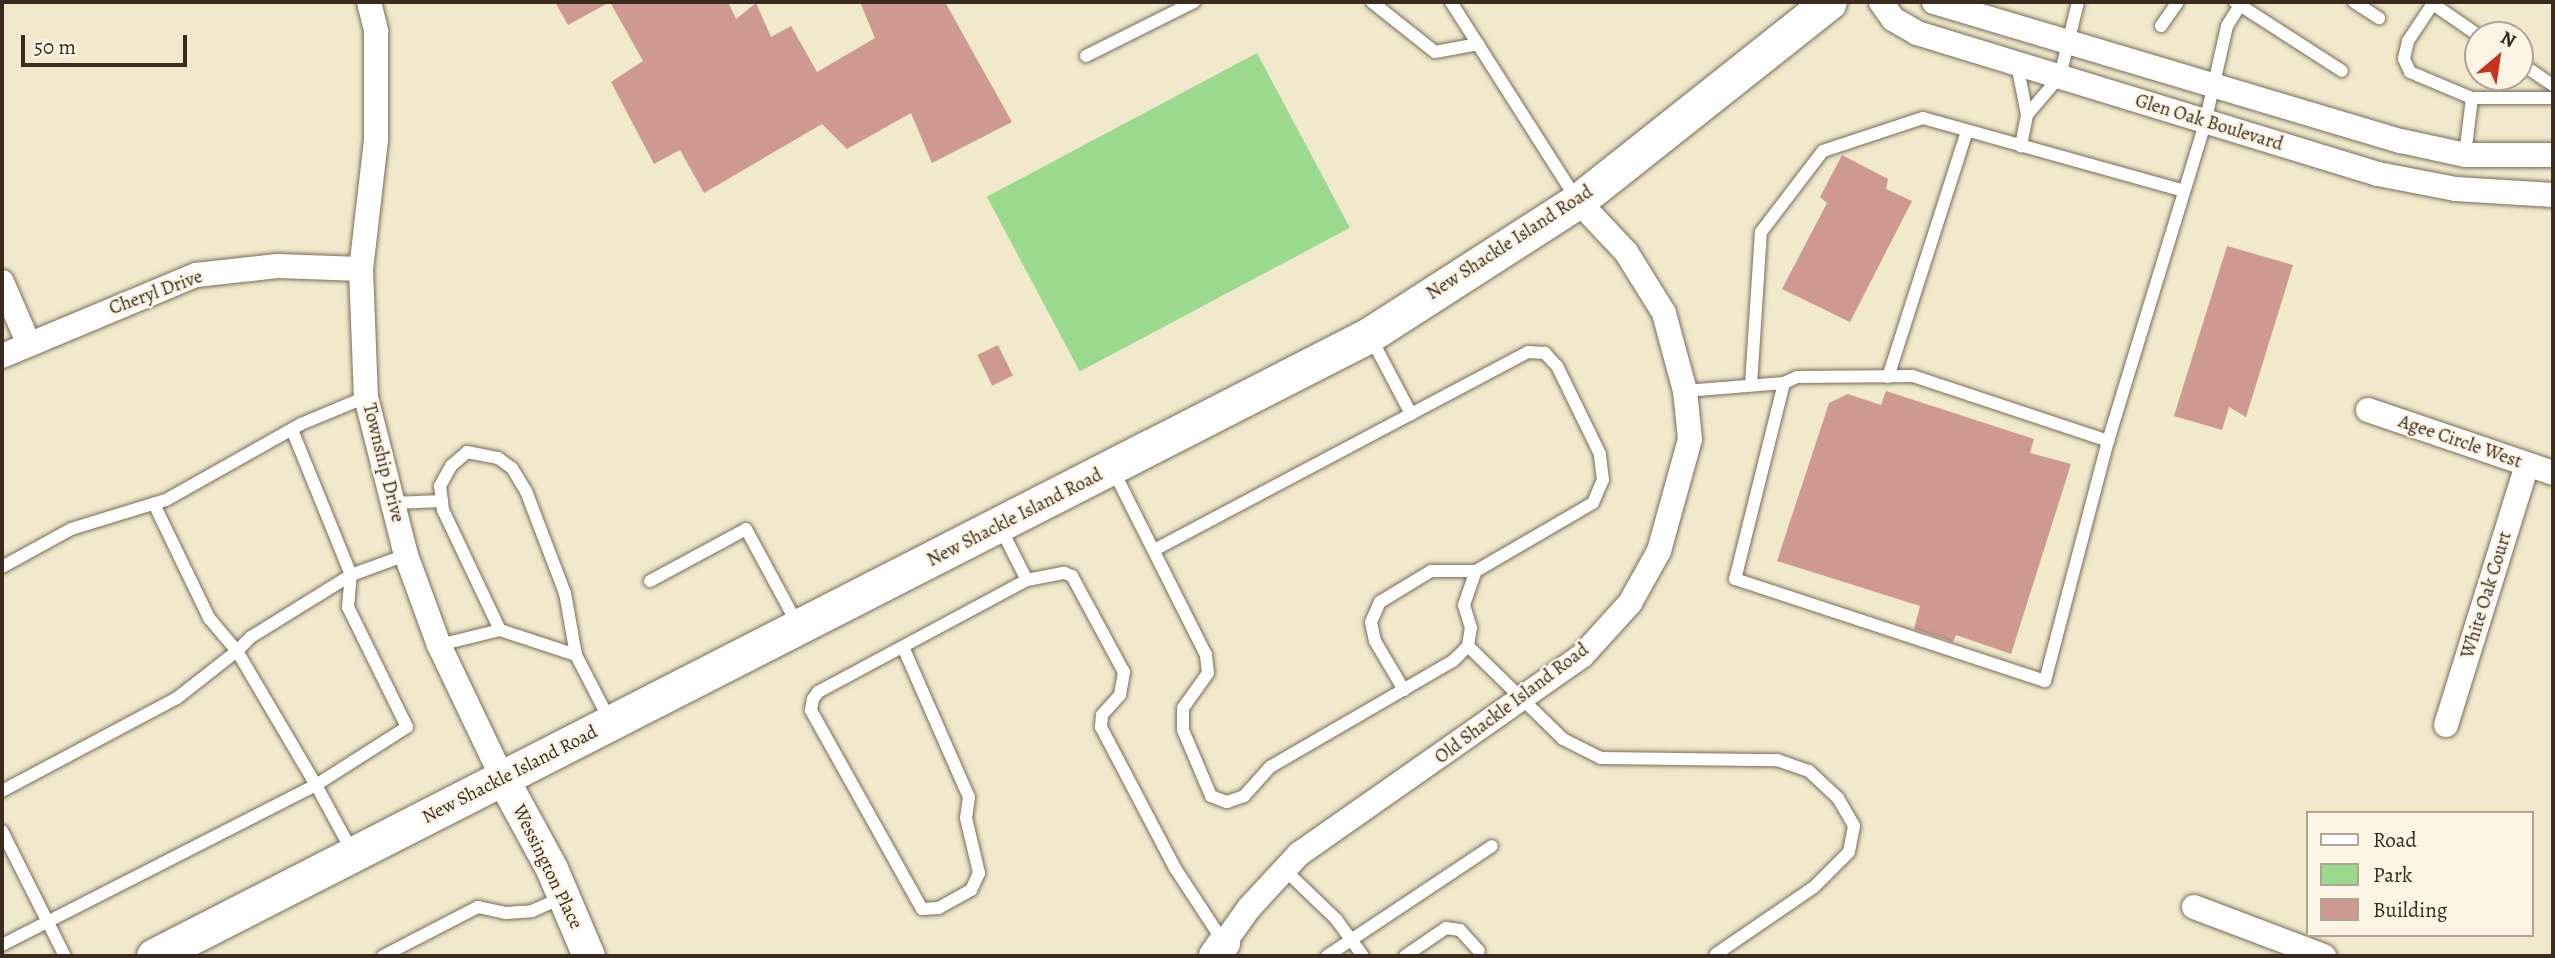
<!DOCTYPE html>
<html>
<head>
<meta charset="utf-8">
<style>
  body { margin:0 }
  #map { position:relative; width:2555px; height:958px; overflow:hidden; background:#f0e9cc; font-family:Alegreya,serif }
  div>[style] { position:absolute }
  .green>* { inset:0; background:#9bd98e; transform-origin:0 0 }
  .building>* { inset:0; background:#cd9990; transform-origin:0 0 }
  .roads { filter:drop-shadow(0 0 2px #7a6d5b) drop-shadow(0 0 2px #7a6d5b) }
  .service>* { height:12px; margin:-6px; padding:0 6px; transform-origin:6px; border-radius:6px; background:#fff }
  .minor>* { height:24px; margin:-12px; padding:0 12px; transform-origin:12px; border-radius:12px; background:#fff }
  .tertiary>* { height:32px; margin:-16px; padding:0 16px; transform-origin:16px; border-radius:16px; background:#fff }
  .secondary>* { height:35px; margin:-17.5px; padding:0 17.5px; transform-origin:17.5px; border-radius:17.5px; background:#fff }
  span { translate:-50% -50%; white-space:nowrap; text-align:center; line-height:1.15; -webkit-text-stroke:5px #fcf5e5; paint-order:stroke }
  .street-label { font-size:19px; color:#3b2a1e }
  .frame { position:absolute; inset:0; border:4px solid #3b2a1e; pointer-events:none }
  .legend { position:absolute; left:2306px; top:811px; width:228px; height:126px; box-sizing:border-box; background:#fcf5e5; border:2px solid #afa495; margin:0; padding:9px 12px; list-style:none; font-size:21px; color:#3b2a1e }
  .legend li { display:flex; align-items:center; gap:14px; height:35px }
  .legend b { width:35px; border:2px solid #afa495 }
  .north { position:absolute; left:2464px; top:21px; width:70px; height:70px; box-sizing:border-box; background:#fcf5e5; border:2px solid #afa495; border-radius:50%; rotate:29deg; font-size:19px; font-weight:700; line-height:28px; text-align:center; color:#3b2a1e }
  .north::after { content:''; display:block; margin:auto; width:24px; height:32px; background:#c8321e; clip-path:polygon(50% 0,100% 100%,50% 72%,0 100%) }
  .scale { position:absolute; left:21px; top:35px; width:166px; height:32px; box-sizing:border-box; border:4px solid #3b2a1e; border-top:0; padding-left:9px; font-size:21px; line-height:24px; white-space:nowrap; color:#3b2a1e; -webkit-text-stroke:5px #fcf5e5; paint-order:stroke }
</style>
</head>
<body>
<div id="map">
  <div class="green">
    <i style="left:1257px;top:53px;width:198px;height:306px;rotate:62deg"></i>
  </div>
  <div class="building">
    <i style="clip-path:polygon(555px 2px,728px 2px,736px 19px,756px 3px,771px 37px,791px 26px,817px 72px,875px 38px,860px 2px,945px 2px,1012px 122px,932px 163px,911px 113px,847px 149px,822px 124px,704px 193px,680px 150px,654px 164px,611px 82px,643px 61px,610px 2px,568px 25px)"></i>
    <i style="clip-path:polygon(1842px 155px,1888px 179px,1886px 189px,1912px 201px,1850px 322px,1782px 289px,1827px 203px,1820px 197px)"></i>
    <i style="clip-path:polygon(2227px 246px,2293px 265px,2246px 417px,2229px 407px,2222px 430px,2174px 416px)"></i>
    <i style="left:998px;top:345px;width:34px;height:23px;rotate:64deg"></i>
    <i style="clip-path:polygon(1886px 391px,2034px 439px,2030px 453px,2071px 464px,2011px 654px,1956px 635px,1953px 642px,1914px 629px,1920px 606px,1777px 561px,1829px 403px,1848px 394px,1881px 405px)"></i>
  </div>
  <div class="roads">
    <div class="service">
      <i style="left:1372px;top:2px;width:80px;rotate:38.4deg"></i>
      <i style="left:1435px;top:52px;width:44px;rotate:-10.5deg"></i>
      <i style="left:1451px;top:2px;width:232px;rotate:57.5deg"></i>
      <i style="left:2235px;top:2px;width:127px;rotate:32.8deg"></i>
      <i style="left:2354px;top:2px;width:30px;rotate:33deg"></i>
      <i style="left:2434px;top:2px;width:47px;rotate:123.7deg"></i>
      <i style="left:2408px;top:41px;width:18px;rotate:103deg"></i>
      <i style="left:2404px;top:59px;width:14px;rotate:65deg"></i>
      <i style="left:2410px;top:72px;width:67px;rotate:22.8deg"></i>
      <i style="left:2472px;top:98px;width:57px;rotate:97deg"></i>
      <i style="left:2433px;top:4px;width:55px;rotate:34.6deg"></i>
      <i style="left:2161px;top:26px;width:29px;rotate:-55deg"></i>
      <i style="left:1086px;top:56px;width:121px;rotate:-26.6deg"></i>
      <i style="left:2520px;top:63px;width:40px;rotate:34deg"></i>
      <i style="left:2017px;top:64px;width:52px;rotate:78.9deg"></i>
      <i style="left:2027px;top:115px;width:32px;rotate:101deg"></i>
      <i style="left:2472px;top:98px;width:81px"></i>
      <i style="left:2027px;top:115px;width:51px;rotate:-49.8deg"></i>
      <i style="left:2060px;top:76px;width:76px;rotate:-76.3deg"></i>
      <i style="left:1371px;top:338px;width:86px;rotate:62.2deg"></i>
      <i style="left:1888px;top:377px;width:255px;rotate:-72.2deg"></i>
      <i style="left:1784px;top:383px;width:202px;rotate:104deg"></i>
      <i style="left:1735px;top:579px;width:326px;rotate:18.2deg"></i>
      <i style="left:2045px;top:681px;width:248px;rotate:-75.3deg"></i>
      <i style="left:1751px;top:385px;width:153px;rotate:-86.3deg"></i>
      <i style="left:1761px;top:232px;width:102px;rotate:-52.6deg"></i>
      <i style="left:1823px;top:151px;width:105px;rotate:-18.3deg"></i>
      <i style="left:1923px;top:118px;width:271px;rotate:15.6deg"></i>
      <i style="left:1685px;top:391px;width:99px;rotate:-4.6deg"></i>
      <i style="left:1784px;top:383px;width:14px;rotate:-25deg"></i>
      <i style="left:1797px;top:377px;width:116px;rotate:-0.5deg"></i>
      <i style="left:1913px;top:376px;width:206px;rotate:18.4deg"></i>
      <i style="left:2108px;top:441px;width:332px;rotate:-73deg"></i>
      <i style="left:2205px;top:123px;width:99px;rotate:-77.2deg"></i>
      <i style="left:2227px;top:26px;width:28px;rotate:-58deg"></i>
      <i style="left:1112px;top:468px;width:209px;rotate:63.3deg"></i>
      <i style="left:1206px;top:655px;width:18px;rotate:84deg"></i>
      <i style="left:1208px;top:673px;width:43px;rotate:125.5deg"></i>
      <i style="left:1183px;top:708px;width:22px;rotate:90deg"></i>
      <i style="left:1183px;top:730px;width:72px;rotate:67deg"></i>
      <i style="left:1211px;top:796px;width:17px;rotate:21deg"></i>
      <i style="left:1227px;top:802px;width:18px;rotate:-19deg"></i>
      <i style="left:1244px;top:796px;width:39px;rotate:-48deg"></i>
      <i style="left:1270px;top:767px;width:211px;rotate:-30.1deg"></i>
      <i style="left:1453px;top:661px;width:21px;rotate:-45deg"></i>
      <i style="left:1468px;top:646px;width:18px;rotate:-81deg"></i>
      <i style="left:1471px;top:628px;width:24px;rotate:-107deg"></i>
      <i style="left:1464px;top:605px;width:36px;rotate:-71deg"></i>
      <i style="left:1476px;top:571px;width:135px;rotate:-30.2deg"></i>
      <i style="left:1593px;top:503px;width:25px;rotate:-67deg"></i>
      <i style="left:1603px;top:480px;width:26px;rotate:-97deg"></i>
      <i style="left:1600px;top:454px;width:98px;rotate:-116deg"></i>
      <i style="left:1557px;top:366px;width:18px;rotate:-133deg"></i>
      <i style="left:1545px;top:353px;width:17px;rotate:-177deg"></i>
      <i style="left:1528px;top:352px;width:423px;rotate:152.1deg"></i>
      <i style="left:392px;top:503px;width:50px;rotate:-2.3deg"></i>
      <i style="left:154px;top:504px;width:127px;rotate:64.2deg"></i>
      <i style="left:209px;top:618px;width:43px;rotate:49.7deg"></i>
      <i style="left:237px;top:651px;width:20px;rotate:-45deg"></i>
      <i style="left:251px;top:637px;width:118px;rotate:-31.8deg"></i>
      <i style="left:351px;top:575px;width:59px;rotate:-20deg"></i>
      <i style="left:1000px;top:527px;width:59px;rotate:63deg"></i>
      <i style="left:2px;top:567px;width:79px;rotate:-28.8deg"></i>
      <i style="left:71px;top:529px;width:99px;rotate:-17deg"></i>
      <i style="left:166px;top:500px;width:155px;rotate:-29.4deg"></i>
      <i style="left:301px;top:424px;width:70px;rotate:-22.6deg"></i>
      <i style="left:650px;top:581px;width:109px;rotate:-28.4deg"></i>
      <i style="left:746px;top:529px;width:109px;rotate:61.6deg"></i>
      <i style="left:500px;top:630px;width:133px;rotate:-115.4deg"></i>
      <i style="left:443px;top:510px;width:24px;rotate:-97deg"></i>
      <i style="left:440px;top:486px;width:23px;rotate:-61deg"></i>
      <i style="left:451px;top:466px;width:21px;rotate:-41deg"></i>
      <i style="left:467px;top:452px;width:32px;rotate:11deg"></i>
      <i style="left:498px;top:458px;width:17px;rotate:36deg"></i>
      <i style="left:512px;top:468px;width:27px;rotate:59deg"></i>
      <i style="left:526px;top:491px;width:109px;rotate:69.1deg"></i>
      <i style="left:565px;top:593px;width:63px;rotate:79.9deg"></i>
      <i style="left:576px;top:655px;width:72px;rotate:62.7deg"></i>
      <i style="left:439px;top:645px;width:63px;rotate:-13.8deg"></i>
      <i style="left:500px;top:630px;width:80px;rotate:18.2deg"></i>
      <i style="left:1468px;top:646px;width:133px;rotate:44.4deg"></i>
      <i style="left:1563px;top:739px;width:42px;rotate:26.6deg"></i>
      <i style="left:1601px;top:758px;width:176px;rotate:0.7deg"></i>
      <i style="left:1777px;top:760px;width:34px;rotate:19deg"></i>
      <i style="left:1809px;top:771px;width:40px;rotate:43deg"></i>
      <i style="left:1838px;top:798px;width:32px;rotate:60deg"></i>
      <i style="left:1854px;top:826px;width:26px;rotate:101deg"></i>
      <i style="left:1849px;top:852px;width:49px;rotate:135deg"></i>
      <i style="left:1814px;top:887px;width:119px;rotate:145.6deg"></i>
      <i style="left:903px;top:647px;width:164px;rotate:66.3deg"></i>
      <i style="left:969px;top:797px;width:21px;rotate:98deg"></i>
      <i style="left:966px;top:818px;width:57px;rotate:76.7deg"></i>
      <i style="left:979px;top:873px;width:19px;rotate:115deg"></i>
      <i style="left:971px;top:890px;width:37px;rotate:151deg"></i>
      <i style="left:939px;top:908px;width:17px;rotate:177deg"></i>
      <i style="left:922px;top:909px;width:228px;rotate:-119.2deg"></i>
      <i style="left:811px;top:710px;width:11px;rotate:-80deg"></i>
      <i style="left:813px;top:699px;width:9px;rotate:-54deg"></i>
      <i style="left:818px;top:692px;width:237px;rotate:-28.2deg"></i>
      <i style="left:1027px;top:580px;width:38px;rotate:-11deg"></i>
      <i style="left:1064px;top:573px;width:9px;rotate:21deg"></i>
      <i style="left:1072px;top:576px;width:109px;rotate:61.6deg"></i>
      <i style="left:1124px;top:672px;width:23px;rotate:100deg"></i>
      <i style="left:1120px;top:695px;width:27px;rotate:132deg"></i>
      <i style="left:1102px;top:715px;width:12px;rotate:95deg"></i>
      <i style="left:1101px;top:727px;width:159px;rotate:62.3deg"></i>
      <i style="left:1175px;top:868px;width:90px;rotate:56.8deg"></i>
      <i style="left:1404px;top:690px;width:57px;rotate:-120.6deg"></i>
      <i style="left:1375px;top:641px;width:19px;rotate:-102deg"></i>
      <i style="left:1371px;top:622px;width:22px;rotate:-66deg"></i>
      <i style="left:1380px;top:602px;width:60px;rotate:-31.3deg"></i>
      <i style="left:1431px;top:571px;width:45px"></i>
      <i style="left:2px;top:791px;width:198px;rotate:-28deg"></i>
      <i style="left:177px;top:698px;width:76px;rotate:-38.1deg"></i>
      <i style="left:237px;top:651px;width:156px;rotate:59.5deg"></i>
      <i style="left:316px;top:785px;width:108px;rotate:-32.5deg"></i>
      <i style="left:407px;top:727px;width:134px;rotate:-116.2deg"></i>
      <i style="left:348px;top:607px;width:32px;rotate:-85deg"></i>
      <i style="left:351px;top:575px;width:157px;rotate:-112.1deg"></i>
      <i style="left:2px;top:831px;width:140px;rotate:63.3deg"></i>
      <i style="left:1285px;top:870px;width:71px;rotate:43.9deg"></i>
      <i style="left:1336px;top:919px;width:46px;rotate:53.9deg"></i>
      <i style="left:2px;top:945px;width:352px;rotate:-27deg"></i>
      <i style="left:316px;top:785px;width:77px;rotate:61.4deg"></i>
      <i style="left:383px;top:956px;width:107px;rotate:-27.3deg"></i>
      <i style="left:478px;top:907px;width:29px;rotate:12deg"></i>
      <i style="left:506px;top:913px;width:26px;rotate:-4deg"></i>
      <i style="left:532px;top:911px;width:34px;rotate:-24deg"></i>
      <i style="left:1327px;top:956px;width:198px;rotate:-33.7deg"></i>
      <i style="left:1405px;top:956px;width:50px;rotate:-34.3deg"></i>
      <i style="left:1446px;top:928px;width:14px;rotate:8deg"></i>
      <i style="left:1460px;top:930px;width:28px;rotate:48deg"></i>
    </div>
    <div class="minor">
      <i style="left:369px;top:2px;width:30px;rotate:76deg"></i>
      <i style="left:376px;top:31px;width:109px;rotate:90deg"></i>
      <i style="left:376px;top:140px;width:130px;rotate:96.6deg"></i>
      <i style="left:361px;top:269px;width:128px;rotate:87.8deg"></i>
      <i style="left:366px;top:397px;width:163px;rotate:75.8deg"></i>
      <i style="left:406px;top:555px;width:96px;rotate:69.9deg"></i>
      <i style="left:439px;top:645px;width:148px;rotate:64.5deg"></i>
      <i style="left:1881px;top:2px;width:21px;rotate:55deg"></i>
      <i style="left:1893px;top:19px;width:28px;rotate:30deg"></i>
      <i style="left:1917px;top:33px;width:482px;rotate:17deg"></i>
      <i style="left:2378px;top:174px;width:79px;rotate:10.9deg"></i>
      <i style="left:2456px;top:189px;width:97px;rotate:3.5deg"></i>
      <i style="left:1934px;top:2px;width:487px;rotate:16.6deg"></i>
      <i style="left:2401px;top:141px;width:66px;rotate:12.3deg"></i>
      <i style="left:2465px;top:155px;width:88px"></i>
      <i style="left:2px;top:282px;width:65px;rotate:66.6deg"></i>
      <i style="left:2px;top:356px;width:210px;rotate:-22.7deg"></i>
      <i style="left:196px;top:275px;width:82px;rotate:-6.3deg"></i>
      <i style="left:278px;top:266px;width:83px;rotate:2.1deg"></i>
      <i style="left:2368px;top:410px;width:195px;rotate:18.8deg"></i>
      <i style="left:2446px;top:725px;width:272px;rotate:-72.7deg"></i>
      <i style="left:2194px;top:907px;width:139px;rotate:20.7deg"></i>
      <i style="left:1224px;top:943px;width:43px;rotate:-54.5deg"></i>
      <i style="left:1249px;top:908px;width:74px;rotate:-47.2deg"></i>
      <i style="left:1299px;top:854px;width:345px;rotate:-35deg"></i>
      <i style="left:1582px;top:656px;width:72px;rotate:-47.8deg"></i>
      <i style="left:1630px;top:603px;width:60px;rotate:-60.9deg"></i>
      <i style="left:1659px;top:551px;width:116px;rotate:-74.5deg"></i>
      <i style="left:1690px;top:439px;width:48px;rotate:-95.9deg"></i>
      <i style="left:1685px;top:391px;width:81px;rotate:-105.1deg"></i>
      <i style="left:1664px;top:313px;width:72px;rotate:-121.9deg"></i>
      <i style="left:1626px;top:252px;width:70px;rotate:-133.3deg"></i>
    </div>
    <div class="tertiary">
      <i style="left:503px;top:779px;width:102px;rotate:61.4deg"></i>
      <i style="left:552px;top:869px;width:95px;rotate:67deg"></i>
      <i style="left:1215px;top:956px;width:16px;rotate:-55deg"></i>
    </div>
    <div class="secondary">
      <i style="left:154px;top:956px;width:1365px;rotate:-27.07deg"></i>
      <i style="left:1369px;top:335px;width:248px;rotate:-32.7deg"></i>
      <i style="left:1578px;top:201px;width:320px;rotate:-38.4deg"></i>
    </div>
  </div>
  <div class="street-label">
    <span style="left:2209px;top:123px;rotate:17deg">Glen Oak Boulevard</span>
    <span style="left:1510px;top:243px;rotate:-33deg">New Shackle Island Road</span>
    <span style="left:156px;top:293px;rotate:-20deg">Cheryl Drive</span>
    <span style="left:2460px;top:442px;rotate:19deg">Agee Circle West</span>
    <span style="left:383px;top:463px;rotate:76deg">Township Drive</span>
    <span style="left:1015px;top:518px;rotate:-27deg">New Shackle Island Road</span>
    <span style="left:2487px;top:595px;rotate:-73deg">White Oak Court</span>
    <span style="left:1512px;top:704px;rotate:-37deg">Old Shackle Island Road</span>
    <span style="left:510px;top:775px;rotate:-27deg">New Shackle Island Road</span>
    <span style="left:547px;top:867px;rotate:64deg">Wessington Place</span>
  </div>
  <div class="frame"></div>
  <ul class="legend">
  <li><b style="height:9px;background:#fff"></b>Road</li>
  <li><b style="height:19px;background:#9bd98e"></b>Park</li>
  <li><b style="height:19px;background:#cd9990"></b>Building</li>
  </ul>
  <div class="north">N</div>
  <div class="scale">50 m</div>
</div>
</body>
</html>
